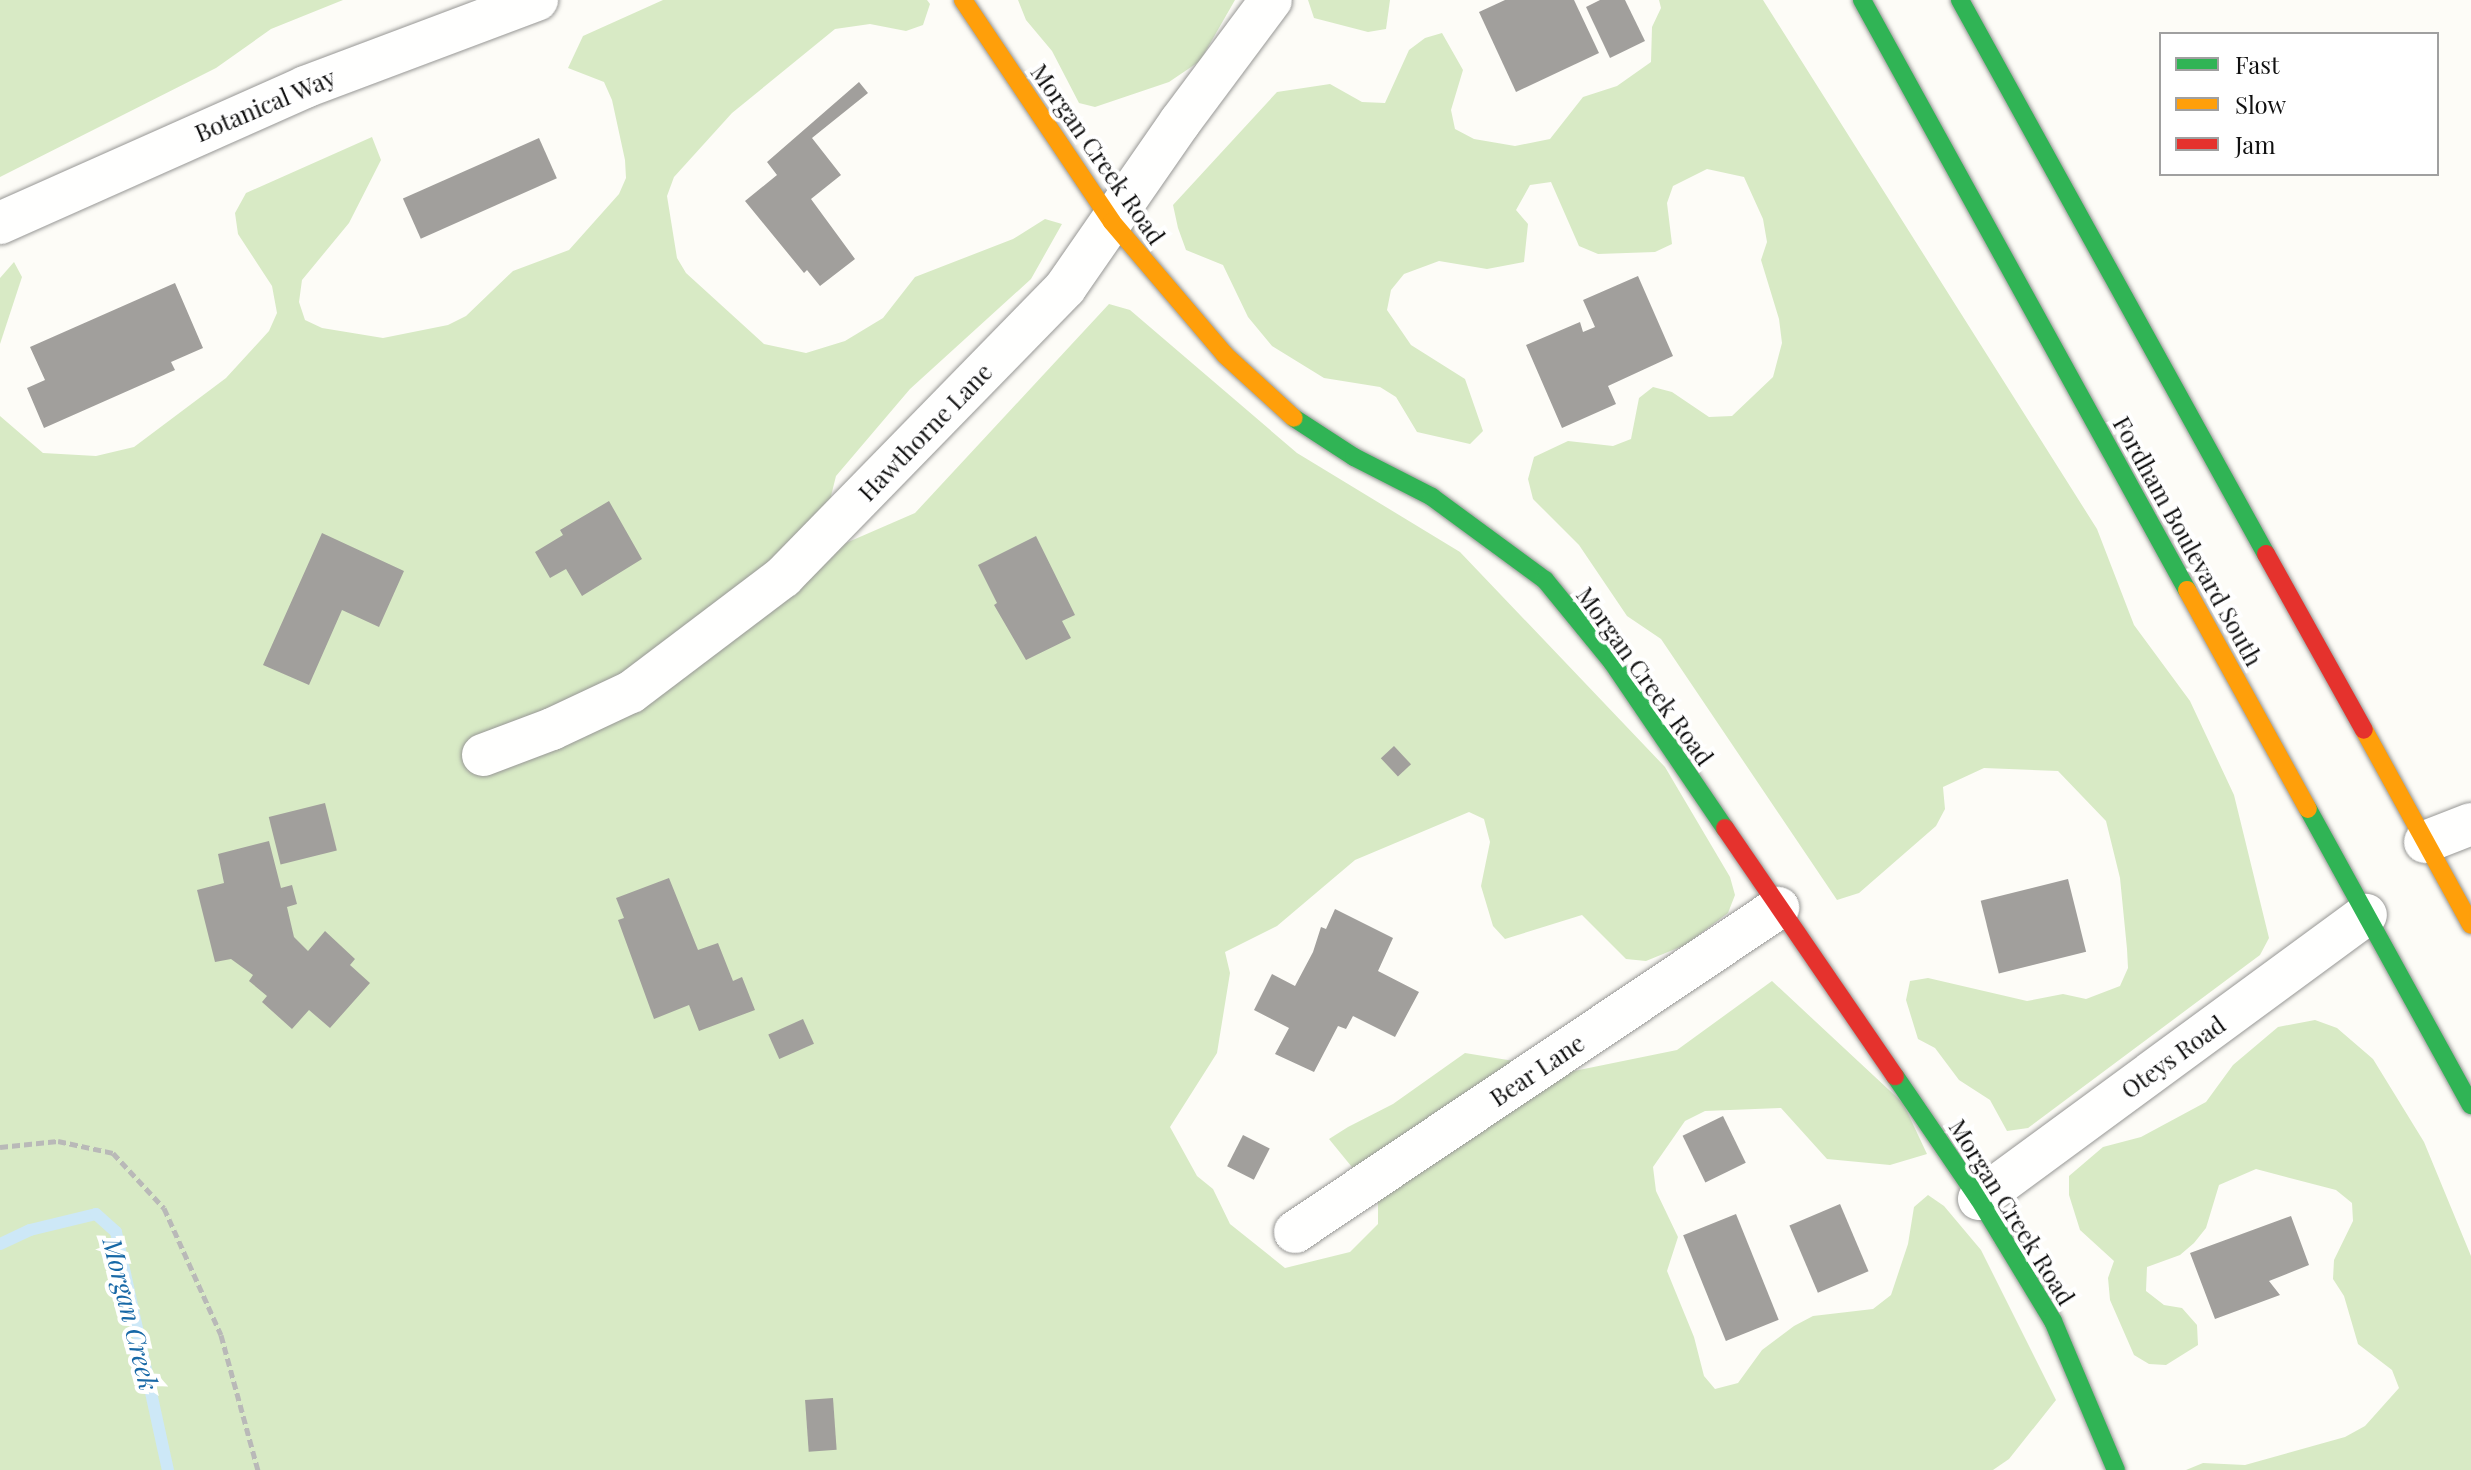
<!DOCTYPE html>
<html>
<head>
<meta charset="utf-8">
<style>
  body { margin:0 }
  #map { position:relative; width:2471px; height:1470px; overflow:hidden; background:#fdfcf7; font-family:"Playfair Display",serif }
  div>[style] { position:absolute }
  .forest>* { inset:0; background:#d8eac5 }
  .stream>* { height:12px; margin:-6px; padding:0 6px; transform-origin:6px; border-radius:6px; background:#cde8f7 }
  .building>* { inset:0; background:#a19f9c; transform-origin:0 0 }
  .path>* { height:5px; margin-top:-2.5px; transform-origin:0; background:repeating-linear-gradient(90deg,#b9b9b8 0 8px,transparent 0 12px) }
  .roads { filter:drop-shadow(0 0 2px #979795) drop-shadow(0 0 2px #979795) }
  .street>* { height:42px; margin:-21px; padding:0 21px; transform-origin:21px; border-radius:21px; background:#fffffe }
  .fast>* { height:18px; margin:-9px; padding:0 9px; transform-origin:9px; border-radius:9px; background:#30b455 }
  .slow>* { height:18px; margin:-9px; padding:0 9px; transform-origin:9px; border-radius:9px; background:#ff9f0a }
  .jam>* { height:18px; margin:-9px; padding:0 9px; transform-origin:9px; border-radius:9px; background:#e5322d }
  span { translate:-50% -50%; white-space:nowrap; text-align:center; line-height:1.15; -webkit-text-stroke:8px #fff; paint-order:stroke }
  .street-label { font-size:24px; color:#111 }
  .water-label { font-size:26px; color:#1768a6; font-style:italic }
  .legend { position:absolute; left:2159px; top:32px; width:280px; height:144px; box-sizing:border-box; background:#fff; border:2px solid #a0a0a0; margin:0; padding:10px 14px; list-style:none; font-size:24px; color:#111 }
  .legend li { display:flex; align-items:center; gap:16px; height:40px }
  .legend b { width:40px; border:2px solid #a0a0a0 }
</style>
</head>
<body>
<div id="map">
  <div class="forest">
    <i style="clip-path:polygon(0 0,343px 0,271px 29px,216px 68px,0 177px)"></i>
    <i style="clip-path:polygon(663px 0,927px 0,930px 4px,923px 25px,906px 31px,870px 24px,835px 29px,732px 113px,674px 177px,667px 196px,677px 258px,686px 273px,764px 344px,806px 353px,845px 341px,883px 318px,915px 277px,1013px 239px,1045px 219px,1062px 224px,1031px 279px,910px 389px,836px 476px,816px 556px,915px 513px,1109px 304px,1130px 310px,1297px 453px,1460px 552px,1665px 767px,1730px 877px,1735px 895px,1728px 913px,1685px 945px,1646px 961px,1626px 959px,1582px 915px,1505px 939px,1493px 926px,1481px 886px,1490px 842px,1484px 819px,1469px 812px,1355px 860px,1277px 926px,1225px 952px,1230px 973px,1217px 1053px,1170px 1127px,1197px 1176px,1213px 1189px,1230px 1224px,1285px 1268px,1350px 1252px,1378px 1224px,1378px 1199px,1329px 1139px,1348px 1127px,1393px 1104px,1465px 1053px,1574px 1071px,1677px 1050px,1772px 981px,1903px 1103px,1927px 1154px,1890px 1165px,1827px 1159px,1781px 1108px,1705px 1111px,1685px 1121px,1653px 1167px,1656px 1191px,1678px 1237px,1667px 1271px,1694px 1337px,1704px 1376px,1715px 1389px,1738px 1383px,1762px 1350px,1794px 1326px,1813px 1316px,1873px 1309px,1891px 1295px,1908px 1244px,1914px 1207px,1928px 1195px,1944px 1206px,1981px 1250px,2056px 1400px,2009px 1459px,1993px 1470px,0 1470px,0 416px,43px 453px,96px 456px,134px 447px,226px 378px,269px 331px,277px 313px,272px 286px,238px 234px,235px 213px,246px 193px,372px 137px,381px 160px,349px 223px,302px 280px,299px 302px,305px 320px,322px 328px,383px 338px,448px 325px,466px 316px,513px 271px,569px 250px,619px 194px,626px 178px,625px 160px,612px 100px,604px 82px,568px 68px,583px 36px)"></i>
    <i style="clip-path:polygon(1018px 0,1235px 0,1200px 61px,1169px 82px,1095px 107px,1079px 103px,1052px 51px,1026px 20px)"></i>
    <i style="clip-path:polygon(1308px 0,1390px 0,1386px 29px,1368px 32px,1314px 18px)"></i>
    <i style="clip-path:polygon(1659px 0,1763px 0,2097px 529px,2134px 625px,2190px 701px,2234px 795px,2269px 938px,2260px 955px,2028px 1128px,2007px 1131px,1990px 1100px,1959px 1080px,1935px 1048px,1918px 1039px,1906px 1000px,1910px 981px,1928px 978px,2027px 1001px,2063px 994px,2086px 999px,2120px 986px,2128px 968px,2127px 949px,2120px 878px,2106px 821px,2058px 771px,1984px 768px,1943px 787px,1945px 809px,1936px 826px,1859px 893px,1837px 900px,1661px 639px,1627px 616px,1579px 545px,1533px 499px,1528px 479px,1534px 457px,1568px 441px,1613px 446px,1631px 439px,1639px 398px,1653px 387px,1672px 392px,1709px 417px,1732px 416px,1773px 377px,1782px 343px,1779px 319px,1761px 260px,1767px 242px,1763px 219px,1744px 177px,1707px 169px,1673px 186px,1667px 203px,1672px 244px,1655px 252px,1598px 254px,1579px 246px,1551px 182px,1530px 185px,1516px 210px,1528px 224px,1524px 262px,1487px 269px,1439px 261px,1404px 274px,1391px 290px,1387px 310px,1411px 345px,1465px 379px,1483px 431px,1470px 444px,1417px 432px,1396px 397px,1380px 387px,1324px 378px,1272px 346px,1248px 317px,1223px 265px,1186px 250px,1178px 228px,1173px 205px,1277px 92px,1330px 84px,1362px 102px,1385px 103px,1409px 50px,1425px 38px,1442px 33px,1463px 70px,1451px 110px,1455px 129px,1474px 139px,1515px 146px,1550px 139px,1583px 97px,1617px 86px,1651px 62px,1652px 27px,1661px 8px)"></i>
    <i style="clip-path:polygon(14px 262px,22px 277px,0 344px,0 278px)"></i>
    <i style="clip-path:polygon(2315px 1020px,2337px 1028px,2373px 1059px,2424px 1142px,2471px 1256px,2471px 1470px,2186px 1470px,2203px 1463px,2245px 1465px,2345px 1437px,2365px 1426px,2399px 1388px,2392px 1370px,2358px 1344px,2344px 1296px,2333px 1279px,2334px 1260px,2353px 1221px,2352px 1203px,2336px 1190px,2256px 1169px,2219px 1185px,2206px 1228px,2194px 1243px,2180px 1255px,2147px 1267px,2146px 1291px,2164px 1305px,2182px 1308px,2197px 1325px,2198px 1345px,2166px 1365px,2149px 1364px,2134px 1355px,2110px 1300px,2108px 1278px,2114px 1261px,2080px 1230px,2069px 1195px,2069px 1176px,2103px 1147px,2141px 1137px,2206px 1102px,2233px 1065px,2278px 1027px)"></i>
  </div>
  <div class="stream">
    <i style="left:0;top:1244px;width:33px;rotate:-25deg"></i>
    <i style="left:30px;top:1230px;width:68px;rotate:-13.6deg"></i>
    <i style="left:96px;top:1214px;width:27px;rotate:42deg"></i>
    <i style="left:116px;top:1232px;width:244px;rotate:77.7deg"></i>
  </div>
  <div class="building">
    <i style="clip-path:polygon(1505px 0,1574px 0,1599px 53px,1516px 92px,1479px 12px)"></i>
    <i style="clip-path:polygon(1600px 0,1625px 0,1645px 41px,1610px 58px,1586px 7px)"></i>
    <i style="clip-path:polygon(859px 82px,868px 93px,812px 138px,841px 175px,811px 199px,855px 259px,820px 286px,807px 270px,804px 273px,745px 201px,777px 175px,767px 162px)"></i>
    <i style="left:539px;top:138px;width:44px;height:149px;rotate:66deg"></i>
    <i style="clip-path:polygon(1638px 276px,1673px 356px,1608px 386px,1616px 404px,1562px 428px,1526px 345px,1580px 322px,1583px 332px,1595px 327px,1583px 300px)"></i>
    <i style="clip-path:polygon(175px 283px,203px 348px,171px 362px,175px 370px,44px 428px,27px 388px,45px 380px,30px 347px)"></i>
    <i style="clip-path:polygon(609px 501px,642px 559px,582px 596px,566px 569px,550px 578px,535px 552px,563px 535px,560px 530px)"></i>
    <i style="clip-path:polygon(322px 533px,404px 571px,379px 627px,342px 610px,309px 685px,263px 665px)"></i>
    <i style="clip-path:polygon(1036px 536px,1075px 615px,1062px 621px,1071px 638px,1026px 660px,994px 605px,997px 603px,978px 565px)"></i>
    <i style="left:1394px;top:746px;width:25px;height:18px;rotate:47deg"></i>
    <i style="left:325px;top:803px;width:49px;height:58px;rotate:76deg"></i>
    <i style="clip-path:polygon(269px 841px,281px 888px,292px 885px,297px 904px,287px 907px,294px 937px,308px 951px,325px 931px,355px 959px,350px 965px,370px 983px,330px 1028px,309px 1010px,292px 1029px,262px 1002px,267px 996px,249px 981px,253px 975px,231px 959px,215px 962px,197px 890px,224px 883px,218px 854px)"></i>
    <i style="clip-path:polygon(669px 878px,698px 950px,718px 943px,733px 981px,742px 977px,755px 1010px,699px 1031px,689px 1005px,654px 1019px,618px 920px,624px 918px,616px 898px)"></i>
    <i style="left:2068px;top:879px;width:75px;height:90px;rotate:76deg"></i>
    <i style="clip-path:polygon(1335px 909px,1393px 938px,1378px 971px,1419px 992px,1395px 1037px,1353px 1016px,1346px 1029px,1338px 1026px,1314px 1072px,1275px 1054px,1289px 1028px,1254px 1010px,1272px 974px,1295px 986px,1313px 952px,1321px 927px,1326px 929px)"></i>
    <i style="left:803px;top:1019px;width:27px;height:38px;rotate:66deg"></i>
    <i style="left:1723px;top:1116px;width:52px;height:45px;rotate:64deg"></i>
    <i style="left:1243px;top:1135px;width:30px;height:35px;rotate:27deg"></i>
    <i style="left:1840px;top:1204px;width:73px;height:55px;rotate:67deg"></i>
    <i style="left:1736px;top:1214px;width:114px;height:57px;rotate:68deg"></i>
    <i style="clip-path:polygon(2291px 1216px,2309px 1265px,2269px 1281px,2280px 1295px,2215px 1319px,2190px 1253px)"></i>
    <i style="left:833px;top:1398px;width:52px;height:28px;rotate:86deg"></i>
  </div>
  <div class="path">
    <i style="left:0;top:1147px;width:58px;rotate:-5.9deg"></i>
    <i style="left:58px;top:1141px;width:56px;rotate:12.3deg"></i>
    <i style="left:113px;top:1153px;width:75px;rotate:47.2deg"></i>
    <i style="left:164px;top:1208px;width:139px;rotate:65.8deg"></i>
    <i style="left:221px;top:1335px;width:140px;rotate:74.7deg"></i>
  </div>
  <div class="roads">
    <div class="street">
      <i style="left:0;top:223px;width:334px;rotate:-24deg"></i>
      <i style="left:305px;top:87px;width:248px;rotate:-20.6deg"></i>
      <i style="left:483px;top:755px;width:74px;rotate:-20.6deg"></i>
      <i style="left:552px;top:729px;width:87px;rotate:-25.1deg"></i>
      <i style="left:631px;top:692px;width:191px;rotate:-37.1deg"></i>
      <i style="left:783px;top:577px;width:404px;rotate:-45.7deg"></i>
      <i style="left:1065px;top:288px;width:202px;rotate:-55.3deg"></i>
      <i style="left:1180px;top:122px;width:152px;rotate:-53.3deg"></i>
      <i style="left:2425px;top:842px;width:49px;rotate:-21.4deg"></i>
      <i style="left:1979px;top:1199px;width:480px;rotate:-36.3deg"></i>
      <i style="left:1295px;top:1232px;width:582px;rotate:-33.85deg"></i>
    </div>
    <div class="fast">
      <i style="left:1862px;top:0;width:674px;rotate:61.15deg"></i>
      <i style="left:1960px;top:0;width:633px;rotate:61.09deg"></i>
      <i style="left:1294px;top:418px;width:72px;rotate:33deg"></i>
      <i style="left:1354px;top:457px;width:88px;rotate:27.1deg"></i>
      <i style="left:1432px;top:497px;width:140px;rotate:36.3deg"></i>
      <i style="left:1545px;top:580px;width:106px;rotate:50.7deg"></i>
      <i style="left:1612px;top:662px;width:201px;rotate:55.8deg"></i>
      <i style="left:2308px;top:809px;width:338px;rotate:61.2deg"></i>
      <i style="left:1895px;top:1076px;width:149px;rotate:55.7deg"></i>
      <i style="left:1979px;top:1199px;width:143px;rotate:58.8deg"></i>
      <i style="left:2053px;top:1321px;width:162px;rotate:67.1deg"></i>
    </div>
    <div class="slow">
      <i style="left:963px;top:0;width:267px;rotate:56.1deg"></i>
      <i style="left:1112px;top:222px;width:175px;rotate:49.6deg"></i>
      <i style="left:1225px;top:355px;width:93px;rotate:42.4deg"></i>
      <i style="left:2187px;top:590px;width:250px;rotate:61.1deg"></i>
      <i style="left:2364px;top:730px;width:222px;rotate:61.2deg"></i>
    </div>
    <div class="jam">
      <i style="left:2266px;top:554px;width:201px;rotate:60.9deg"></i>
      <i style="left:1725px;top:828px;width:301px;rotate:55.6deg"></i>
    </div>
  </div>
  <div class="street-label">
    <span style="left:265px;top:105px;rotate:-23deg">Botanical Way</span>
    <span style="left:1098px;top:154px;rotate:55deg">Morgan Creek Road</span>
    <span style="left:925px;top:432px;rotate:-46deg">Hawthorne Lane</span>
    <span style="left:2188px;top:541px;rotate:61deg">Fordham Boulevard South</span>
    <span style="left:1645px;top:676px;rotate:54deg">Morgan Creek Road</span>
    <span style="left:2173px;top:1057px;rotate:-36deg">Oteys Road</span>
    <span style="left:1537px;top:1070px;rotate:-34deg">Bear Lane</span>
    <span style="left:2012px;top:1212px;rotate:58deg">Morgan Creek Road</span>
  </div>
  <div class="water-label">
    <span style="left:131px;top:1314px;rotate:76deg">Morgan Creek</span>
  </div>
  <ul class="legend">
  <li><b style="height:10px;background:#30b455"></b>Fast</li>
  <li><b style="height:10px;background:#ff9f0a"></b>Slow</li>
  <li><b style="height:10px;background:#e5322d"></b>Jam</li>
  </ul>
</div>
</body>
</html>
